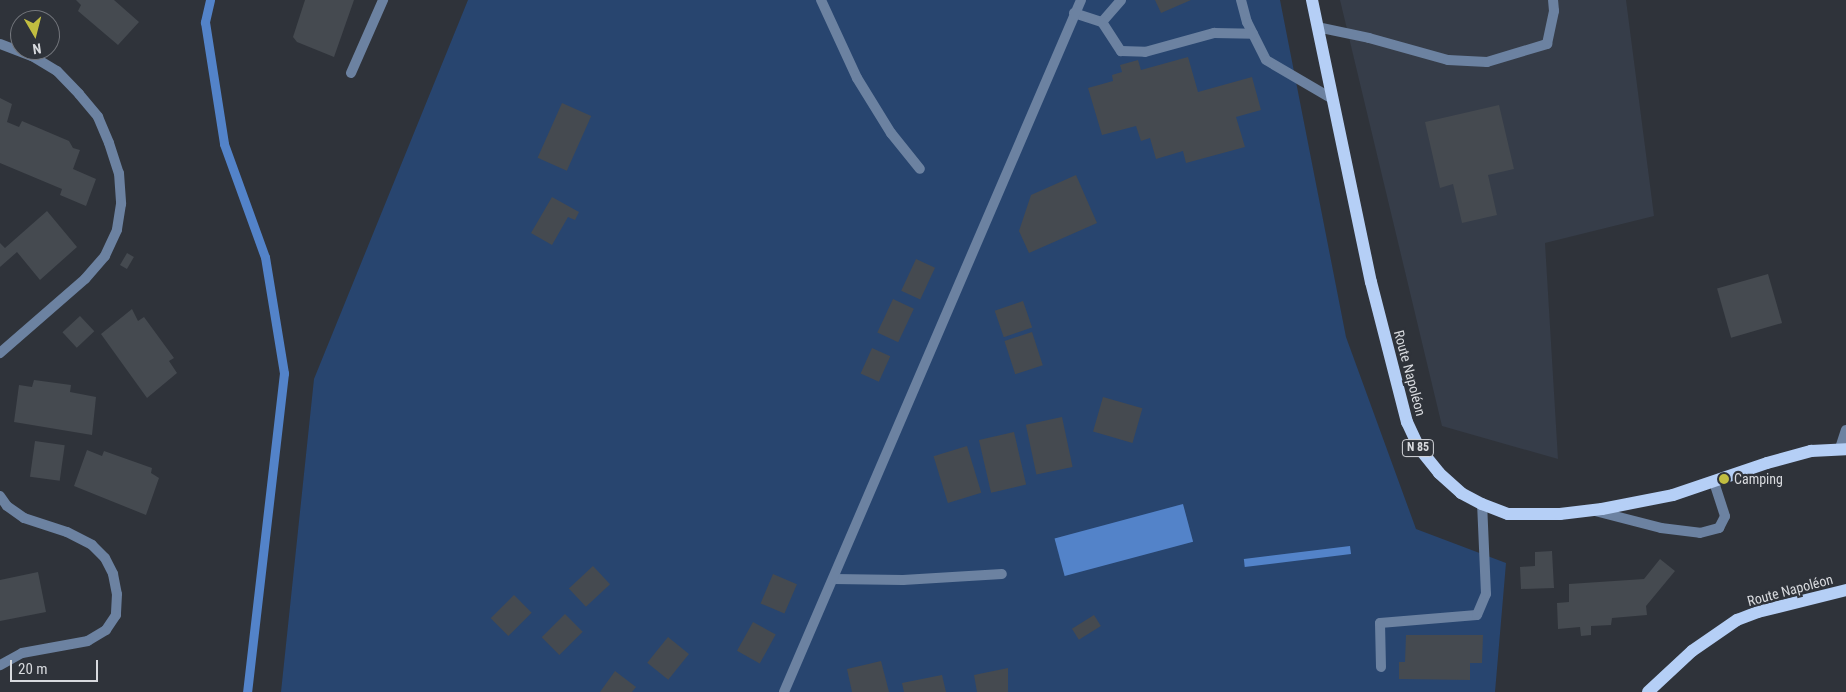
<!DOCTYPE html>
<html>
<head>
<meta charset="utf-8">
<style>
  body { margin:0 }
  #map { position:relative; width:1846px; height:692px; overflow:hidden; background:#2f333a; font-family:"Roboto Condensed",sans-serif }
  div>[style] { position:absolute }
  .built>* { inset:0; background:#363d49 }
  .green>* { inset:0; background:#28456f }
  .water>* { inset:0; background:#5383c9; transform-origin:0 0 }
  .stream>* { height:9px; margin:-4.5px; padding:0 4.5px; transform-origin:4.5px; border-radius:4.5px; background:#5383c9 }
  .building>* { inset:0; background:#454a50; transform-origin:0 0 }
  .lane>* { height:10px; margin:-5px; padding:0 5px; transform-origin:5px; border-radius:5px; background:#6c82a1 }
  .street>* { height:10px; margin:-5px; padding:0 5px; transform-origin:5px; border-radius:5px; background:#6c82a1 }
  .primary>* { height:12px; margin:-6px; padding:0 6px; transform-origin:6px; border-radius:6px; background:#b5cff6 }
  .dots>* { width:14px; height:14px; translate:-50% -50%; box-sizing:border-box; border:2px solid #2f333a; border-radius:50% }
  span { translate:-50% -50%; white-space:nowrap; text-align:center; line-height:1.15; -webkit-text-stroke:4.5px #2f333a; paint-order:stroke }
  .shield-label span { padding:1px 4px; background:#2f333a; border:1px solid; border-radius:4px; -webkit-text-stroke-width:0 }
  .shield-label { font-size:12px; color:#d8dade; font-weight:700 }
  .street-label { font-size:14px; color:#d8dade }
  .poi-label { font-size:14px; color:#d8dade }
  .left { translate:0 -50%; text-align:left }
  .north { position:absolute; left:10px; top:10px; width:50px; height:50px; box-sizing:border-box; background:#2f333a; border:1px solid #73767c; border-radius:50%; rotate:172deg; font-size:14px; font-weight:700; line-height:20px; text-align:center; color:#d8dade }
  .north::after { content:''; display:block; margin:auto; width:18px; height:22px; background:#c1bd40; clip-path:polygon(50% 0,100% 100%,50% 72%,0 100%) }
  .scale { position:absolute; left:10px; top:660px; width:88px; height:22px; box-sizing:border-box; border:2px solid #d8dade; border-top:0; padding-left:6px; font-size:15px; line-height:18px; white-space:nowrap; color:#d8dade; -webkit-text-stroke:4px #2f333a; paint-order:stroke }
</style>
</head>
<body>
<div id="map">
  <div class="built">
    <i style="clip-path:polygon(1340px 0,1626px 0,1654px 216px,1545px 243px,1558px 459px,1442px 426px)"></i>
  </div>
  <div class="green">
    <i style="clip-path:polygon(468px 0,1280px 0,1346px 337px,1416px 529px,1506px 563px,1495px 692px,281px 692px,314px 379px)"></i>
  </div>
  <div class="water">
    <i style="left:1183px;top:504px;width:39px;height:133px;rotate:75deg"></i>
    <i style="left:1350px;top:546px;width:8px;height:107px;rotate:83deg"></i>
  </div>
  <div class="stream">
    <i style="left:210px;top:0;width:23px;rotate:103deg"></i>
    <i style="left:205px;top:22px;width:123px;rotate:81.1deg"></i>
    <i style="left:224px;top:144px;width:120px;rotate:70.1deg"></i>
    <i style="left:265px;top:257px;width:118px;rotate:80.7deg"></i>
    <i style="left:284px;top:373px;width:321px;rotate:96.6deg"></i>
  </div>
  <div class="building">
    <i style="clip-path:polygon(76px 0,114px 0,139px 22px,118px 45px,78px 11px,81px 5px)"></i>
    <i style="clip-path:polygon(305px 0,354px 0,334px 57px,297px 42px,293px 37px)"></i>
    <i style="clip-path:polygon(1155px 0,1191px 0,1161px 13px)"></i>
    <i style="clip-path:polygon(1188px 57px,1198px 92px,1252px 77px,1261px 110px,1236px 117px,1245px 147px,1186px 163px,1183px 151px,1156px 159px,1150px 138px,1141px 141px,1136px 126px,1102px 135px,1088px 88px,1113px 81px,1112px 75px,1122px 72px,1120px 65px,1138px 60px,1141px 70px)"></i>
    <i style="clip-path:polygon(0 98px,12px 104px,7px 122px,19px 127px,22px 121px,69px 141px,73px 148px,80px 150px,73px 169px,96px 179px,86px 206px,60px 195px,62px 189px,0 163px)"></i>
    <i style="left:562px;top:103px;width:32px;height:60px;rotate:24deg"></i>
    <i style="clip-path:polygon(1499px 105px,1514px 169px,1488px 175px,1497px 215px,1462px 223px,1453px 184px,1440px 188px,1425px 122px)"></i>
    <i style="clip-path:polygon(1076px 175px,1097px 223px,1029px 253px,1019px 231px,1031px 195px)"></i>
    <i style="clip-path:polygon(552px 197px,579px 212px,575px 220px,568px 217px,552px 245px,531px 233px)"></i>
    <i style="clip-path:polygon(47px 211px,77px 247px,40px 280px,17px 252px,0 267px,0 243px,5px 248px)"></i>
    <i style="left:127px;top:253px;width:8px;height:14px;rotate:30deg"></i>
    <i style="left:916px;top:259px;width:21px;height:35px;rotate:25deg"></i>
    <i style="left:1768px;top:274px;width:51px;height:53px;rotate:74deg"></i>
    <i style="left:893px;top:299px;width:23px;height:37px;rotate:25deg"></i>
    <i style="left:1023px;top:301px;width:28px;height:30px;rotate:71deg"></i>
    <i style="clip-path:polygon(132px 309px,138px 321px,144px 317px,174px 358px,169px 361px,177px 373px,147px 398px,101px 334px)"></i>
    <i style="left:80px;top:316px;width:21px;height:24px;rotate:47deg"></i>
    <i style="left:1032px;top:332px;width:35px;height:29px;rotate:72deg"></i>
    <i style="left:872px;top:348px;width:20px;height:28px;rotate:24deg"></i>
    <i style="clip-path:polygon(34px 380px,71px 385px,70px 392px,96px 397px,92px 435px,14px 422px,19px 385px,32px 387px)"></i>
    <i style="left:1103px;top:397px;width:41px;height:36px;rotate:16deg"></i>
    <i style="left:1062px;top:417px;width:51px;height:37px;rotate:78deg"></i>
    <i style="left:1014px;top:432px;width:54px;height:36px;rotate:77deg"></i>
    <i style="left:35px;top:441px;width:30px;height:36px;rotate:8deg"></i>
    <i style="left:967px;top:446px;width:49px;height:35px;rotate:73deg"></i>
    <i style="clip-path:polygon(87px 450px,102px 456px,104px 451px,152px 468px,151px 473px,159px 478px,146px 515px,74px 486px)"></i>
    <i style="clip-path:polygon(1552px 551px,1554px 588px,1521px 589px,1520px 567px,1535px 566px,1535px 552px)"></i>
    <i style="clip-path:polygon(1660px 559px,1675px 571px,1646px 606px,1647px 615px,1612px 618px,1611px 625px,1591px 626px,1591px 635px,1581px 636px,1580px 627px,1558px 629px,1557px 603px,1569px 602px,1569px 584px,1644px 579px)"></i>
    <i style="left:593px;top:566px;width:25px;height:33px;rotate:47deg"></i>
    <i style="clip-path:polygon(38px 572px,46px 612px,0 621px,0 580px)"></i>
    <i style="left:773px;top:574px;width:26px;height:32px;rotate:23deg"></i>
    <i style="left:514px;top:595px;width:25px;height:33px;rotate:45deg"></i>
    <i style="left:565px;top:614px;width:25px;height:33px;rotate:45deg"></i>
    <i style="left:1094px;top:615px;width:13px;height:26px;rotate:58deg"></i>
    <i style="left:753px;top:622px;width:26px;height:33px;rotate:29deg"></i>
    <i style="clip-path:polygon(1406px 635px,1483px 635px,1482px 663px,1470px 663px,1470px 680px,1399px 679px,1399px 662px,1405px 662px)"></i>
    <i style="left:668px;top:637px;width:27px;height:33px;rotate:39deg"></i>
    <i style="clip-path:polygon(881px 661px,889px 692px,852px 692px,847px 669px)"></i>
    <i style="clip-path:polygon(1008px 668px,1008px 692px,977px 692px,974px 675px)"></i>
    <i style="clip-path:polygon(615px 671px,636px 687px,632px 692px,600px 692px)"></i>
    <i style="clip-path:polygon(942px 675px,946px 692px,904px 692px,902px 683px)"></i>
  </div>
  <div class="lane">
    <i style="left:821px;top:0;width:86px;rotate:65.2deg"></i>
    <i style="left:857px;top:78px;width:65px;rotate:58.3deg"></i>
    <i style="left:891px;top:133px;width:46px;rotate:51.1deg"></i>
    <i style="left:1241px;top:0;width:23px;rotate:75deg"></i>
    <i style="left:1247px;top:22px;width:42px;rotate:63.4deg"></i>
    <i style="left:1266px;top:60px;width:75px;rotate:30.3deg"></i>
    <i style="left:1074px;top:13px;width:29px;rotate:18deg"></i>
    <i style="left:1102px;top:22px;width:29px;rotate:-49deg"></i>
    <i style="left:1102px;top:22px;width:35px;rotate:57deg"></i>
    <i style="left:1121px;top:51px;width:24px;rotate:2deg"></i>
    <i style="left:1145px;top:52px;width:72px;rotate:-15.4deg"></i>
    <i style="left:1214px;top:33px;width:39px;rotate:1deg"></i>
    <i style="left:1317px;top:27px;width:53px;rotate:11.9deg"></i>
    <i style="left:1369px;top:38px;width:82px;rotate:15.6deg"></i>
    <i style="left:1448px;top:60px;width:39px;rotate:3deg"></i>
    <i style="left:1487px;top:62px;width:63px;rotate:-16.7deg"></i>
    <i style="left:1547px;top:44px;width:34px;rotate:-78deg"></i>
    <i style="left:1554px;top:11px;width:11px;rotate:-95deg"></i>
    <i style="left:351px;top:73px;width:80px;rotate:-66.3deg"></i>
    <i style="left:1595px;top:511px;width:68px;rotate:14.4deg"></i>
    <i style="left:1661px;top:528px;width:39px;rotate:7deg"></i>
    <i style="left:1700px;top:533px;width:20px;rotate:-15deg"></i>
    <i style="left:1719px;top:528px;width:13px;rotate:-63deg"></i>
    <i style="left:1725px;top:516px;width:35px;rotate:-108deg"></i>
    <i style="left:834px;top:579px;width:69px;rotate:0.8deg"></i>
    <i style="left:903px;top:580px;width:99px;rotate:-3.5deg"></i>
    <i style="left:1381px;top:667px;width:44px;rotate:-91.3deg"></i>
    <i style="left:1380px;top:623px;width:97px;rotate:-4.7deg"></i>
    <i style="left:1477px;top:615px;width:23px;rotate:-67deg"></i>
    <i style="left:1486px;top:594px;width:90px;rotate:-92.5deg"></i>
  </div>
  <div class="street">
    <i style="left:0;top:44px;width:34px;rotate:21deg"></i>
    <i style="left:32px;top:56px;width:29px;rotate:31deg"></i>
    <i style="left:57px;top:71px;width:32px;rotate:46deg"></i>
    <i style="left:79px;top:94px;width:30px;rotate:50deg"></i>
    <i style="left:98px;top:117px;width:28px;rotate:67deg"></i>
    <i style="left:109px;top:143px;width:32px;rotate:72deg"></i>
    <i style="left:119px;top:173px;width:31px;rotate:86deg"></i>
    <i style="left:121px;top:204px;width:26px;rotate:99deg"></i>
    <i style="left:117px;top:230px;width:29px;rotate:115deg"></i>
    <i style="left:105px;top:256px;width:30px;rotate:131deg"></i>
    <i style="left:85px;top:279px;width:113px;rotate:139deg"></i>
    <i style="left:1840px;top:448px;width:19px;rotate:-72deg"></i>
    <i style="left:0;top:496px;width:12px;rotate:55deg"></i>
    <i style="left:7px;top:506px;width:21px;rotate:35deg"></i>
    <i style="left:24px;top:518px;width:45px;rotate:18deg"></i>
    <i style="left:67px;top:532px;width:28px;rotate:27deg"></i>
    <i style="left:92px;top:545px;width:18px;rotate:45deg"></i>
    <i style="left:105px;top:558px;width:18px;rotate:63deg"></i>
    <i style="left:113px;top:574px;width:20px;rotate:79deg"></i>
    <i style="left:117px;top:594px;width:21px;rotate:93deg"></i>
    <i style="left:116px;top:615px;width:18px;rotate:124deg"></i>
    <i style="left:106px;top:630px;width:21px;rotate:149deg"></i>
    <i style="left:88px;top:641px;width:67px;rotate:169.7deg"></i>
    <i style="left:22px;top:653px;width:25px;rotate:151deg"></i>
    <i style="left:784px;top:692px;width:753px;rotate:-66.77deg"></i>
  </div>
  <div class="primary">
    <i style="left:1312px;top:0;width:288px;rotate:78.2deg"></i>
    <i style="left:1371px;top:282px;width:145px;rotate:75.6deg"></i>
    <i style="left:1407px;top:422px;width:29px;rotate:65deg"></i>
    <i style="left:1419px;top:448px;width:32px;rotate:51deg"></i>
    <i style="left:1439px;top:473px;width:30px;rotate:42deg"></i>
    <i style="left:1461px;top:493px;width:24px;rotate:28deg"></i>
    <i style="left:1482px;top:504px;width:28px;rotate:21deg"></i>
    <i style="left:1508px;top:514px;width:52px"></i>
    <i style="left:1560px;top:514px;width:42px;rotate:-6.8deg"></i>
    <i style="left:1602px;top:509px;width:72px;rotate:-11.2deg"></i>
    <i style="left:1673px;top:495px;width:99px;rotate:-18.8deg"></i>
    <i style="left:1767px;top:463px;width:46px;rotate:-15.3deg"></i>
    <i style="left:1811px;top:451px;width:35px;rotate:-3deg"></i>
    <i style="left:1648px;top:692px;width:60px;rotate:-43deg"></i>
    <i style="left:1692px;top:651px;width:55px;rotate:-34.6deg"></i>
    <i style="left:1737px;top:620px;width:22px;rotate:-21deg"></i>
    <i style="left:1758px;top:612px;width:91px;rotate:-14deg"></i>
  </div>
  <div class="dots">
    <i style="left:1724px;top:479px;background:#c1bd40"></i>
  </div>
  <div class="shield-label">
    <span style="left:1418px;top:448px">N 85</span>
  </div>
  <div class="street-label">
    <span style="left:1410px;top:373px;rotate:75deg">Route Napoléon</span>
    <span style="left:1790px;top:590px;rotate:-15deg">Route Napoléon</span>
  </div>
  <div class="poi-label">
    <span class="left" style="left:1734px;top:479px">Camping</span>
  </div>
  <div class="north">N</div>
  <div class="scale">20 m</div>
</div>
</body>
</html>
